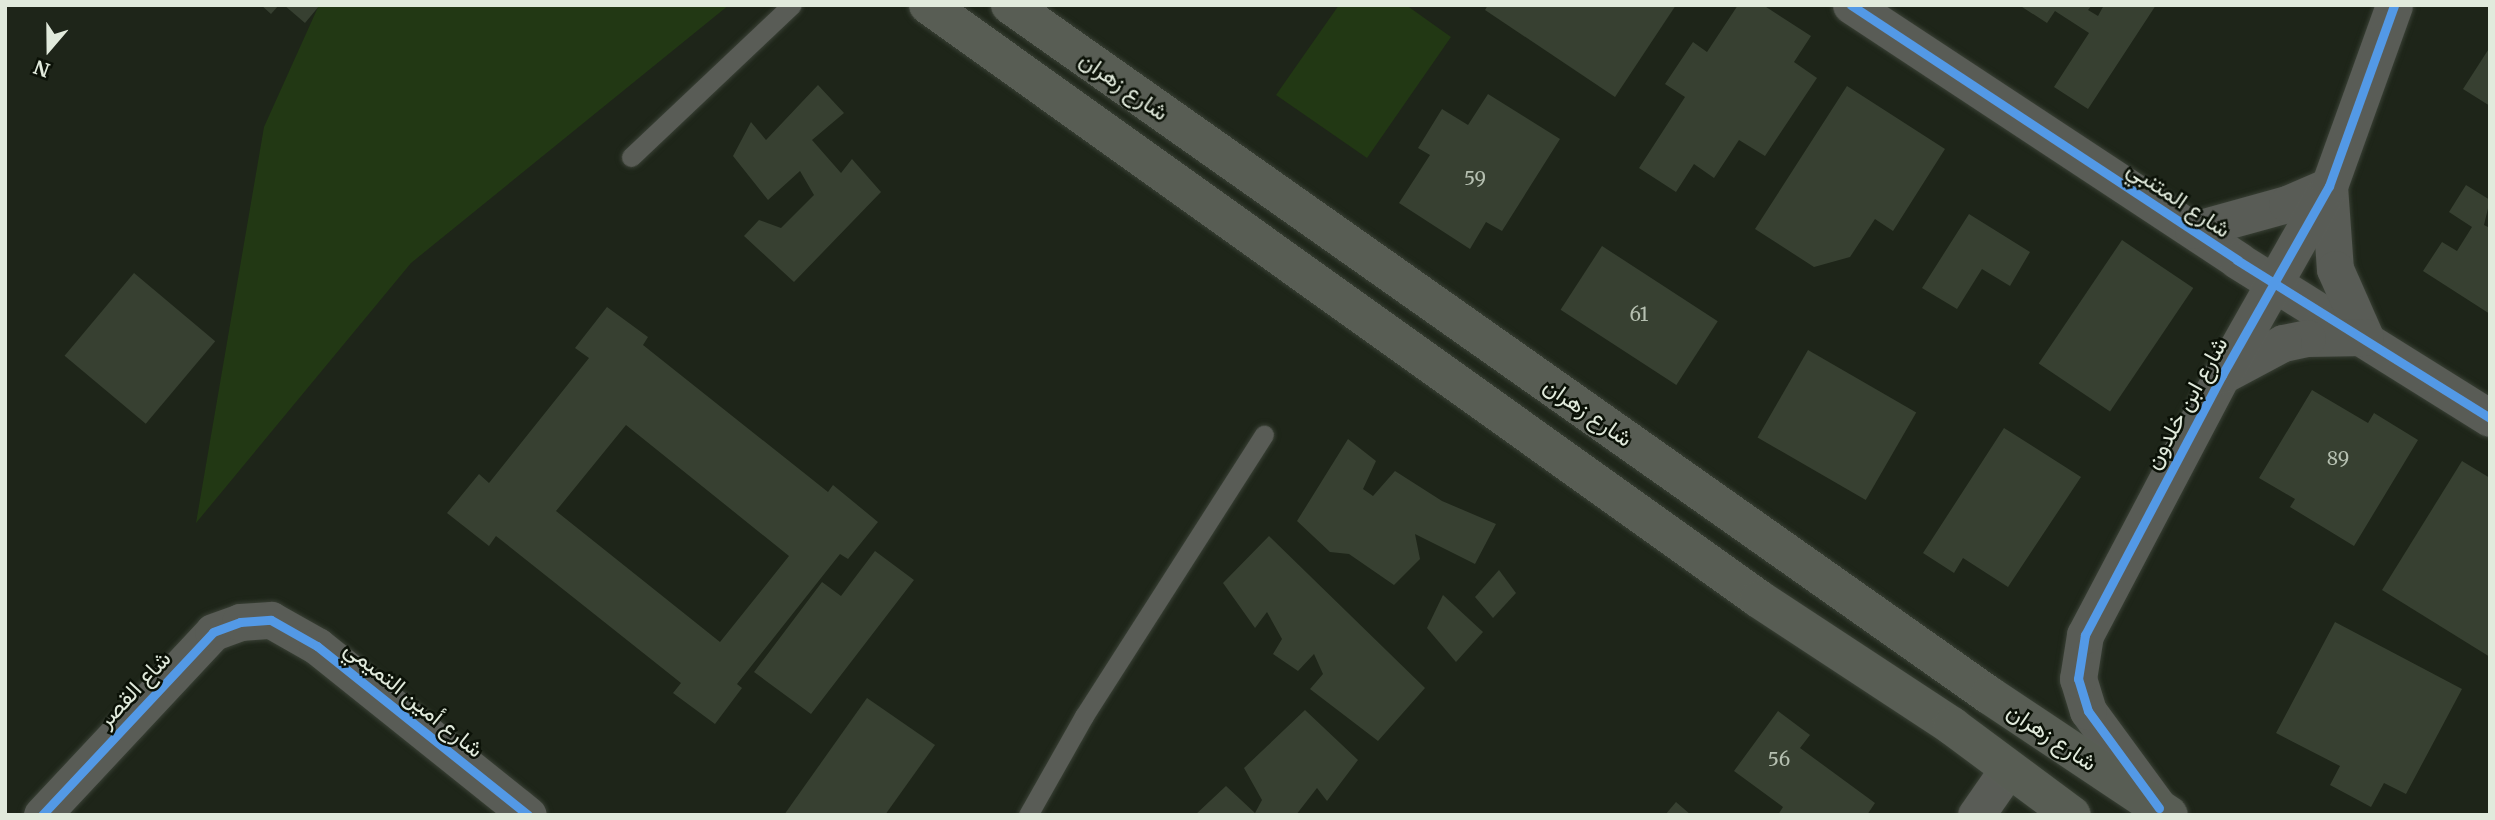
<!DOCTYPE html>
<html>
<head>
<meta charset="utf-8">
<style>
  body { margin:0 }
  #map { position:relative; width:2495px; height:820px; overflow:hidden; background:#1e2519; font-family:Merriweather,Vazirmatn,serif }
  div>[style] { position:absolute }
  .green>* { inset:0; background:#223814 }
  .building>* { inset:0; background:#374031; transform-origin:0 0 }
  .roads { filter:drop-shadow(0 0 2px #394035) drop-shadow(0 0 2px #394035) }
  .service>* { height:19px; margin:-9.5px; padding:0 9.5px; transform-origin:9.5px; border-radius:9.5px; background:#595c56 }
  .minor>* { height:37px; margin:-18.5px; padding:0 18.5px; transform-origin:18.5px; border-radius:18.5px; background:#595c56 }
  .primary>* { height:38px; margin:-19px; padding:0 19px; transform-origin:19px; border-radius:19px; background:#585d54 }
  .cycleway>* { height:9px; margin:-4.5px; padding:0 4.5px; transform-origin:4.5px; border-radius:4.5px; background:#5399e6 }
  span { translate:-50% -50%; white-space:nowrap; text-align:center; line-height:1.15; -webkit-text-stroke:5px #0b1107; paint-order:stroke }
  .number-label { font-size:19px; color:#b6c0b1 }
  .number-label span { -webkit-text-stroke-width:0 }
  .street-label { font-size:23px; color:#e1eadc }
  .frame { position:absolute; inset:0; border:7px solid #e1eadc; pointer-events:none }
  .north { position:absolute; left:14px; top:14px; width:70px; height:70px; -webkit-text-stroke:5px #0b1107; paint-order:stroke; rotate:200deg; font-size:19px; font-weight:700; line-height:28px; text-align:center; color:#e1eadc }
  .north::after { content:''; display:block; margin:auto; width:24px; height:32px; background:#e1eadc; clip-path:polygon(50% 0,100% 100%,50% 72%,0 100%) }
</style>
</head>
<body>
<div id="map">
  <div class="green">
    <i style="clip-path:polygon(319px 5px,729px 5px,411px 263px,196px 523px,264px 127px)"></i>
    <i style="clip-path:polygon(1339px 5px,1406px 5px,1451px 37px,1367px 158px,1276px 95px)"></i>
  </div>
  <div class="building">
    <i style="clip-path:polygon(261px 5px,279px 5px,271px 14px)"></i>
    <i style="clip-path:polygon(284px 5px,320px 5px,305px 23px)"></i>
    <i style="clip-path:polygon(1488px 5px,1676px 5px,1615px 97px,1485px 10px)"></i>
    <i style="clip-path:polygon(1738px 5px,1763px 5px,1811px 36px,1794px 62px,1817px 78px,1765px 156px,1739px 140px,1714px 178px,1694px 164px,1676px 192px,1639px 168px,1685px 97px,1665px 84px,1693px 42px,1707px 52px)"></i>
    <i style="clip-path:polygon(2019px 5px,2092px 5px,2088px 10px,2098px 16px,2104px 5px,2156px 5px,2088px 109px,2054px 87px,2089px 33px,2055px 11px,2047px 23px)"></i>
    <i style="clip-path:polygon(2490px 47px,2490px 106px,2463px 89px)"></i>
    <i style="clip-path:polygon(818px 85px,844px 113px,812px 140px,841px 173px,852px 159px,881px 192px,794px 282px,744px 236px,759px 220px,781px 228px,814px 195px,800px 171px,768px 200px,733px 156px,751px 122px,766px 140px)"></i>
    <i style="clip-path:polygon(1847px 86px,1945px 149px,1893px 231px,1875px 219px,1850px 257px,1814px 267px,1755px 229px)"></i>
    <i style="clip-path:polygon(1488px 94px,1560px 139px,1502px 231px,1486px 222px,1470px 249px,1399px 203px,1430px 155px,1418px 148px,1442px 109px,1468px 125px)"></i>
    <i style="clip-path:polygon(2466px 185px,2490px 200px,2484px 225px,2490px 228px,2490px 314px,2423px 271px,2442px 242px,2457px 251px,2472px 227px,2449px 212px)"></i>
    <i style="clip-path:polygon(1969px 214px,2030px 252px,2010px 286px,1982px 269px,1957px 309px,1922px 288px)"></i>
    <i style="left:2122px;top:240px;width:86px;height:149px;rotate:34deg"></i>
    <i style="left:1602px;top:246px;width:138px;height:76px;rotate:33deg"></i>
    <i style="left:134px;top:273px;width:106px;height:108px;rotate:40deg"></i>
    <i style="clip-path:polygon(evenodd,607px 307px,648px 337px,643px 345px,828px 492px,833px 485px,878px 522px,848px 559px,840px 554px,737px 684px,742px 688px,715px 724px,673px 693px,681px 683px,496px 536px,489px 546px,447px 513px,479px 474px,489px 483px,589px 358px,575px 348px,607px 307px,626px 425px,789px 556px,720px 642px,556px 511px,626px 425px)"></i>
    <i style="left:1808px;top:350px;width:125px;height:101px;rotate:30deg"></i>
    <i style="clip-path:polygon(2312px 390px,2368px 423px,2374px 413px,2418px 440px,2354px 546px,2290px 507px,2295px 499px,2259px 478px)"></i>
    <i style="clip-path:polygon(2004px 428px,2081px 477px,2008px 587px,1963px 558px,1954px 573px,1923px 553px)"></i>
    <i style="clip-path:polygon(1348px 439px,1376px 461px,1363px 489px,1373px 496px,1395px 471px,1442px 501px,1496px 524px,1475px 564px,1415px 534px,1420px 559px,1394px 585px,1349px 554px,1330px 552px,1297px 521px)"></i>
    <i style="clip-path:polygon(2462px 461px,2490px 478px,2490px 657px,2382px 590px)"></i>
    <i style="clip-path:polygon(1269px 536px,1425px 688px,1378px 741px,1310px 689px,1323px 674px,1314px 654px,1298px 671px,1273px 654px,1282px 639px,1267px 612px,1255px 628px,1223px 583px)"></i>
    <i style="clip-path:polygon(875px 551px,914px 580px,811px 714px,754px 672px,822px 582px,841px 596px)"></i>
    <i style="clip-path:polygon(1499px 570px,1516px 593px,1493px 618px,1475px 597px)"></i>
    <i style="clip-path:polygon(1443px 595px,1483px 632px,1456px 662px,1427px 628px)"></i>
    <i style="clip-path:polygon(2335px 622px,2462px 689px,2406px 794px,2384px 783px,2371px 807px,2330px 785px,2340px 766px,2276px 733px)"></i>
    <i style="clip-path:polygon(867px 698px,935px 745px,885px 815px,784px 815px)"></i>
    <i style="clip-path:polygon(1305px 710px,1358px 760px,1327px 801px,1317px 788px,1296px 815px,1195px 815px,1226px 786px,1255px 813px,1262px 800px,1244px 768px)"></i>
    <i style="clip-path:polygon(1778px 711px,1810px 735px,1800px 748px,1875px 803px,1867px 815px,1778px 815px,1783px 807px,1734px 771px)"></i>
    <i style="clip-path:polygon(1676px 802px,1691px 815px,1665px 815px)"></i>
  </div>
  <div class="roads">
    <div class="service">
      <i style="left:631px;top:157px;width:221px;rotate:-43.4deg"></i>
      <i style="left:1028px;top:815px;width:114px;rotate:-60.5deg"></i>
      <i style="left:1084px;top:716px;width:334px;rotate:-57.4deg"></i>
    </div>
    <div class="minor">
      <i style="left:1851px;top:5px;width:463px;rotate:33.4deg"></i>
      <i style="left:2237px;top:260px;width:298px;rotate:32deg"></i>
      <i style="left:2193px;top:230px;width:98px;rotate:-15.5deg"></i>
      <i style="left:2287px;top:204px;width:46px;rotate:-23.2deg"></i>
      <i style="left:2329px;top:186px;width:83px;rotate:85.9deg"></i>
      <i style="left:2335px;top:269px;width:74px;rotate:66.2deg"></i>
      <i style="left:2365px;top:337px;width:58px;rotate:179deg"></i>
      <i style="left:2307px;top:338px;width:25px;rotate:168deg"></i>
      <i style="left:2283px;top:343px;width:68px;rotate:151.9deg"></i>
      <i style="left:2159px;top:808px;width:120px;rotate:-126.2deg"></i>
      <i style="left:2088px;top:711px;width:34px;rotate:-107deg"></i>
      <i style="left:2078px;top:679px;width:45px;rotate:-81deg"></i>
      <i style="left:2085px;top:635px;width:294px;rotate:-62.2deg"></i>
      <i style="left:2222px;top:375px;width:217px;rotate:-60.5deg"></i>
      <i style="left:2329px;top:186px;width:192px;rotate:-70.2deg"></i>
      <i style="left:42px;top:815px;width:250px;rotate:-46.9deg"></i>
      <i style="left:213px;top:632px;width:29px;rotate:-20deg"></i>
      <i style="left:240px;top:622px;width:31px;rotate:-4deg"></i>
      <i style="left:271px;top:620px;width:53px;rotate:29.5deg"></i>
      <i style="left:317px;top:646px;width:270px;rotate:38.7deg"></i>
      <i style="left:1976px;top:815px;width:56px;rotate:-55.2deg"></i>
    </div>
    <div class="primary">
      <i style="left:928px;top:5px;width:1021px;rotate:35.56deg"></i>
      <i style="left:1759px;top:599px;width:231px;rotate:33.3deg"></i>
      <i style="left:1952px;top:726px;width:149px;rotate:36.6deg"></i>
      <i style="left:1010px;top:5px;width:1198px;rotate:35.18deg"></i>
      <i style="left:1989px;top:695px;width:216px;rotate:33.7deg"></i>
    </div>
  </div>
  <div class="cycleway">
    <i style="left:1851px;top:5px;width:463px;rotate:33.4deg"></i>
    <i style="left:2237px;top:260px;width:298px;rotate:32deg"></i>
    <i style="left:2159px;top:808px;width:120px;rotate:-126.2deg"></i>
    <i style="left:2088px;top:711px;width:34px;rotate:-107deg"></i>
    <i style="left:2078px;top:679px;width:45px;rotate:-81deg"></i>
    <i style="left:2085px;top:635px;width:294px;rotate:-62.2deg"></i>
    <i style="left:2222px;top:375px;width:217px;rotate:-60.5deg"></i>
    <i style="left:2329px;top:186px;width:192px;rotate:-70.2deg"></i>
    <i style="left:42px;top:815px;width:250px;rotate:-46.9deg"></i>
    <i style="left:213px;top:632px;width:29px;rotate:-20deg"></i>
    <i style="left:240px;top:622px;width:31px;rotate:-4deg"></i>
    <i style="left:271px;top:620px;width:53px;rotate:29.5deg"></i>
    <i style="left:317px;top:646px;width:270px;rotate:38.7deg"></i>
  </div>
  <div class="number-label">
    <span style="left:1475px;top:179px">59</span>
    <span style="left:1639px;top:315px">61</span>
    <span style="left:2338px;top:459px">89</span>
    <span style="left:1779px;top:760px">56</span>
  </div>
  <div class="street-label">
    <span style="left:1124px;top:86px;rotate:35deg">شارع زهران</span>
    <span style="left:2179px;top:199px;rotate:34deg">شارع المتنبي</span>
    <span style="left:2186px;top:403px;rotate:-61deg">شارع ابن خلدون</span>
    <span style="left:1588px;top:412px;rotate:35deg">شارع زهران</span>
    <span style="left:134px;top:689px;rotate:-47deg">شاع القصر</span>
    <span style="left:414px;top:699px;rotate:39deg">شارع أمين التميمي</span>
    <span style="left:2052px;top:737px;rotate:34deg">شارع زهران</span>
  </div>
  <div class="frame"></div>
  <div class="north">N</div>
</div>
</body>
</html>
